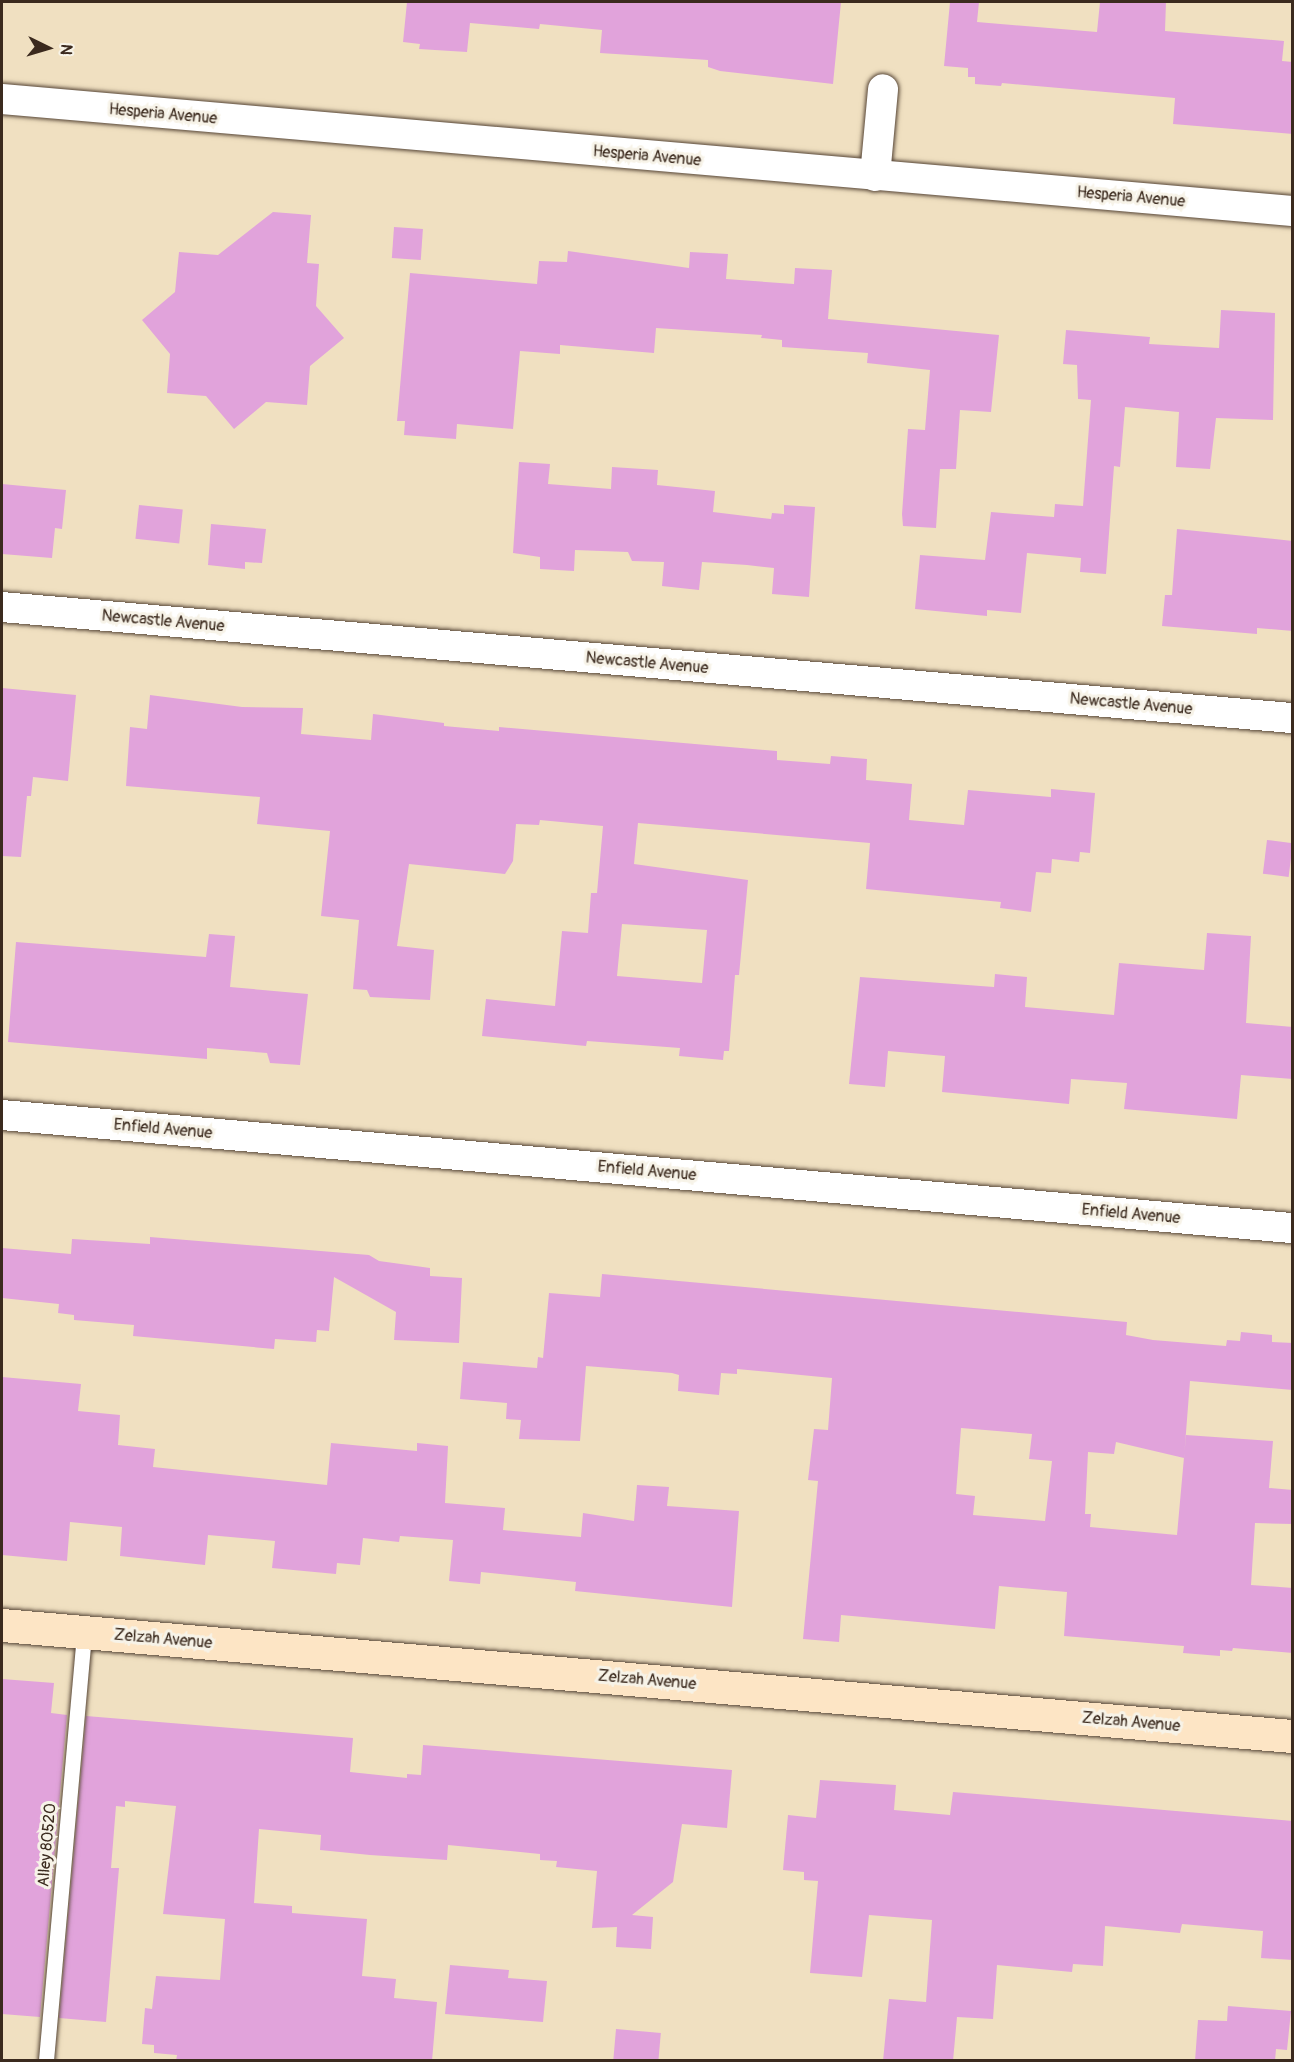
<!DOCTYPE html>
<html>
<head>
<meta charset="utf-8">
<style>
  body { margin:0 }
  #map { position:relative; width:1294px; height:2062px; overflow:hidden; background:#f0e0c1; font-family:Pangolin,sans-serif }
  div>[style] { position:absolute }
  .building>* { inset:0; background:#e1a3db; transform-origin:0 0 }
  .roads { filter:drop-shadow(0 0 2px #564536) drop-shadow(0 0 2px #564536) }
  .lane>* { height:15px; margin:-7.5px; padding:0 7.5px; transform-origin:7.5px; border-radius:7.5px; background:#fff }
  .street>* { height:30px; margin:-15px; padding:0 15px; transform-origin:15px; border-radius:15px; background:#fff }
  .secondary>* { height:33px; margin:-16.5px; padding:0 16.5px; transform-origin:16.5px; border-radius:16.5px; background:#fde5c5 }
  span { translate:-50% -50%; white-space:nowrap; text-align:center; line-height:1.15; -webkit-text-stroke:6px #f7f3e8; paint-order:stroke }
  .street-label { font-size:16px; color:#3b2a1e }
  .frame { position:absolute; inset:0; border:3px solid #3b2a1e; pointer-events:none }
  .north { position:absolute; left:18px; top:18px; width:60px; height:60px; -webkit-text-stroke:4px #f7f3e8; paint-order:stroke; rotate:95deg; font-size:16px; font-weight:700; line-height:24px; text-align:center; color:#3b2a1e }
  .north::after { content:''; display:block; margin:auto; width:21px; height:27px; background:#3b2a1e; clip-path:polygon(50% 0,100% 100%,50% 72%,0 100%) }
</style>
</head>
<body>
<div id="map">
  <div class="building">
    <i style="clip-path:polygon(407px 2px,841px 2px,833px 84px,720px 71px,708px 67px,708px 60px,600px 53px,602px 30px,540px 24px,539px 29px,470px 23px,467px 52px,419px 49px,420px 44px,403px 42px)"></i>
    <i style="clip-path:polygon(950px 2px,979px 2px,977px 22px,1097px 32px,1100px 2px,1166px 2px,1165px 31px,1284px 41px,1282px 61px,1293px 62px,1293px 134px,1173px 124px,1175px 98px,1002px 83px,1001px 86px,975px 84px,975px 77px,968px 77px,968px 68px,944px 66px)"></i>
    <i style="clip-path:polygon(273px 212px,311px 215px,307px 263px,319px 264px,316px 306px,344px 338px,310px 366px,307px 405px,266px 402px,234px 429px,206px 396px,167px 393px,170px 354px,142px 320px,175px 292px,179px 252px,218px 255px)"></i>
    <i style="left:394px;top:227px;width:29px;height:31px;rotate:4deg"></i>
    <i style="clip-path:polygon(568px 251px,689px 268px,690px 252px,728px 254px,726px 279px,794px 284px,795px 268px,832px 270px,828px 319px,999px 335px,991px 412px,960px 410px,956px 469px,940px 469px,936px 528px,903px 526px,902px 514px,908px 429px,925px 430px,930px 370px,867px 363px,868px 353px,782px 347px,782px 340px,761px 338px,762px 335px,656px 328px,654px 353px,560px 345px,560px 354px,520px 351px,513px 429px,457px 424px,456px 439px,404px 435px,405px 421px,397px 421px,410px 273px,537px 284px,539px 261px,567px 262px)"></i>
    <i style="clip-path:polygon(1221px 310px,1275px 313px,1273px 420px,1216px 418px,1210px 469px,1176px 467px,1179px 412px,1125px 407px,1120px 467px,1114px 466px,1106px 574px,1080px 572px,1081px 558px,1027px 553px,1021px 613px,987px 610px,987px 616px,915px 609px,920px 555px,985px 560px,991px 512px,1054px 517px,1055px 504px,1083px 506px,1091px 400px,1078px 399px,1077px 365px,1063px 364px,1066px 330px,1150px 337px,1149px 344px,1219px 348px)"></i>
    <i style="clip-path:polygon(519px 462px,550px 464px,548px 484px,611px 489px,612px 467px,658px 470px,657px 485px,715px 491px,713px 512px,771px 519px,772px 513px,784px 514px,784px 505px,815px 507px,809px 597px,772px 594px,774px 568px,747px 565px,702px 562px,699px 590px,662px 586px,664px 562px,632px 561px,628px 552px,575px 550px,574px 571px,540px 569px,540px 557px,513px 553px)"></i>
    <i style="clip-path:polygon(2px 484px,66px 490px,62px 529px,55px 528px,52px 558px,2px 554px)"></i>
    <i style="left:139px;top:505px;width:44px;height:34px;rotate:6deg"></i>
    <i style="clip-path:polygon(211px 524px,266px 529px,262px 563px,245px 562px,245px 569px,208px 565px)"></i>
    <i style="clip-path:polygon(1177px 529px,1293px 541px,1293px 631px,1257px 628px,1257px 634px,1162px 626px,1165px 595px,1172px 595px)"></i>
    <i style="clip-path:polygon(2px 688px,76px 695px,68px 781px,33px 777px,31px 796px,27px 796px,21px 857px,2px 856px)"></i>
    <i style="clip-path:polygon(evenodd,150px 695px,242px 707px,303px 708px,301px 734px,371px 740px,373px 714px,444px 723px,444px 726px,499px 731px,499px 727px,777px 751px,777px 760px,830px 764px,831px 756px,867px 759px,866px 780px,912px 784px,909px 820px,964px 825px,968px 790px,1051px 797px,1051px 789px,1095px 793px,1090px 853px,1080px 852px,1079px 862px,1052px 859px,1051px 873px,1036px 872px,1031px 912px,1000px 908px,1001px 902px,866px 889px,870px 843px,638px 823px,634px 864px,748px 880px,739px 975px,735px 975px,729px 1051px,724px 1051px,723px 1060px,679px 1056px,680px 1048px,587px 1041px,586px 1046px,482px 1036px,486px 999px,555px 1006px,562px 931px,588px 933px,591px 893px,597px 893px,603px 826px,540px 820px,539px 825px,516px 824px,513px 861px,505px 874px,409px 864px,397px 946px,434px 950px,430px 1000px,370px 997px,367px 990px,353px 989px,359px 920px,321px 916px,330px 831px,257px 824px,260px 797px,126px 786px,130px 727px,147px 729px,150px 695px,622px 924px,707px 930px,702px 983px,617px 976px,622px 924px)"></i>
    <i style="left:1267px;top:840px;width:26px;height:34px;rotate:7deg"></i>
    <i style="clip-path:polygon(1207px 933px,1251px 936px,1246px 1023px,1293px 1027px,1293px 1079px,1241px 1075px,1237px 1119px,1124px 1109px,1127px 1083px,1071px 1079px,1069px 1104px,942px 1092px,945px 1056px,888px 1051px,885px 1087px,849px 1084px,860px 977px,994px 987px,995px 974px,1027px 977px,1025px 1007px,1114px 1015px,1119px 963px,1204px 970px)"></i>
    <i style="clip-path:polygon(209px 934px,235px 936px,230px 987px,308px 994px,300px 1065px,270px 1063px,267px 1053px,207px 1048px,207px 1059px,8px 1042px,16px 942px,206px 957px)"></i>
    <i style="clip-path:polygon(150px 1237px,369px 1255px,379px 1261px,430px 1268px,430px 1276px,462px 1278px,459px 1343px,394px 1340px,396px 1312px,334px 1277px,329px 1331px,317px 1330px,316px 1342px,275px 1339px,274px 1349px,133px 1336px,134px 1325px,74px 1320px,74px 1315px,58px 1313px,59px 1304px,2px 1298px,2px 1248px,71px 1254px,72px 1239px,150px 1244px)"></i>
    <i style="clip-path:polygon(evenodd,602px 1274px,1127px 1322px,1126px 1335px,1153px 1340px,1226px 1346px,1227px 1340px,1240px 1341px,1241px 1332px,1272px 1335px,1272px 1342px,1293px 1343px,1293px 1390px,1190px 1381px,1184px 1458px,1116px 1442px,1114px 1454px,1088px 1452px,1085px 1514px,1091px 1514px,1090px 1527px,1177px 1535px,1186px 1435px,1273px 1441px,1269px 1488px,1293px 1490px,1293px 1524px,1255px 1523px,1251px 1585px,1293px 1588px,1293px 1653px,1233px 1648px,1232px 1651px,1220px 1650px,1220px 1656px,1183px 1653px,1184px 1646px,1064px 1636px,1067px 1592px,999px 1586px,995px 1629px,841px 1615px,839px 1642px,803px 1639px,818px 1481px,808px 1480px,814px 1429px,828px 1430px,832px 1378px,737px 1369px,737px 1374px,721px 1373px,719px 1395px,678px 1391px,679px 1375px,672px 1373px,586px 1366px,580px 1441px,519px 1439px,521px 1420px,506px 1419px,507px 1403px,460px 1399px,463px 1362px,537px 1368px,538px 1357px,543px 1358px,549px 1293px,600px 1297px,602px 1274px,961px 1428px,1032px 1434px,1029px 1459px,1052px 1461px,1045px 1521px,973px 1515px,975px 1496px,956px 1494px,961px 1428px)"></i>
    <i style="clip-path:polygon(2px 1377px,81px 1384px,78px 1411px,120px 1415px,118px 1445px,155px 1449px,153px 1467px,327px 1485px,331px 1443px,417px 1451px,417px 1443px,448px 1446px,445px 1503px,505px 1508px,503px 1530px,581px 1537px,583px 1513px,634px 1521px,637px 1485px,669px 1487px,667px 1506px,739px 1511px,732px 1607px,575px 1591px,576px 1582px,481px 1572px,480px 1584px,449px 1581px,453px 1540px,400px 1536px,399px 1542px,363px 1538px,360px 1565px,337px 1563px,336px 1574px,272px 1568px,275px 1541px,208px 1535px,205px 1565px,120px 1556px,122px 1527px,70px 1522px,67px 1561px,2px 1555px)"></i>
    <i style="clip-path:polygon(2px 1679px,54px 1683px,51px 1713px,67px 1715px,40px 2017px,2px 2014px)"></i>
    <i style="clip-path:polygon(86px 1716px,353px 1738px,350px 1772px,407px 1778px,407px 1774px,421px 1775px,423px 1745px,732px 1770px,727px 1828px,682px 1824px,673px 1882px,632px 1915px,653px 1917px,651px 1949px,616px 1947px,617px 1927px,592px 1928px,597px 1871px,556px 1867px,557px 1861px,540px 1860px,540px 1854px,448px 1845px,447px 1860px,370px 1855px,320px 1850px,321px 1835px,259px 1829px,254px 1903px,292px 1906px,292px 1913px,367px 1919px,362px 1976px,396px 1979px,394px 1998px,437px 2002px,432px 2061px,176px 2061px,177px 2055px,154px 2053px,154px 2045px,142px 2044px,145px 2008px,152px 2009px,156px 1976px,220px 1980px,225px 1919px,163px 1914px,176px 1806px,125px 1801px,125px 1807px,116px 1806px,111px 1868px,119px 1868px,106px 2022px,59px 2018px)"></i>
    <i style="clip-path:polygon(820px 1780px,896px 1785px,894px 1810px,950px 1815px,953px 1792px,1293px 1821px,1293px 1960px,1261px 1958px,1263px 1931px,1182px 1924px,1180px 1933px,1105px 1926px,1103px 1966px,1073px 1964px,1072px 1972px,997px 1965px,993px 2019px,957px 2017px,953px 2061px,883px 2061px,889px 1999px,926px 2002px,932px 1920px,869px 1915px,862px 1977px,810px 1973px,818px 1881px,804px 1880px,804px 1872px,783px 1870px,788px 1815px,816px 1818px)"></i>
    <i style="clip-path:polygon(450px 1965px,509px 1970px,508px 1978px,547px 1981px,543px 2022px,445px 2014px)"></i>
    <i style="clip-path:polygon(1228px 2006px,1291px 2011px,1287px 2050px,1276px 2049px,1275px 2061px,1195px 2061px,1198px 2020px,1227px 2021px)"></i>
    <i style="left:616px;top:2029px;width:45px;height:32px;rotate:5deg"></i>
  </div>
  <div class="roads">
    <div class="lane">
      <i style="left:46px;top:2060px;width:430px;rotate:-84.9deg"></i>
    </div>
    <div class="street">
      <i style="left:2px;top:99px;width:1295px;rotate:4.96deg"></i>
      <i style="left:875px;top:176px;width:87px;rotate:-84.7deg"></i>
      <i style="left:2px;top:607px;width:1295px;rotate:4.92deg"></i>
      <i style="left:2px;top:1115px;width:1295px;rotate:5.01deg"></i>
    </div>
    <div class="secondary">
      <i style="left:2px;top:1625px;width:1295px;rotate:4.92deg"></i>
    </div>
  </div>
  <div class="street-label">
    <span style="left:163px;top:114px;rotate:5deg">Hesperia Avenue</span>
    <span style="left:647px;top:156px;rotate:5deg">Hesperia Avenue</span>
    <span style="left:1131px;top:197px;rotate:5deg">Hesperia Avenue</span>
    <span style="left:163px;top:621px;rotate:5deg">Newcastle Avenue</span>
    <span style="left:647px;top:663px;rotate:5deg">Newcastle Avenue</span>
    <span style="left:1131px;top:704px;rotate:5deg">Newcastle Avenue</span>
    <span style="left:163px;top:1129px;rotate:5deg">Enfield Avenue</span>
    <span style="left:647px;top:1171px;rotate:5deg">Enfield Avenue</span>
    <span style="left:1131px;top:1214px;rotate:5deg">Enfield Avenue</span>
    <span style="left:163px;top:1639px;rotate:5deg">Zelzah Avenue</span>
    <span style="left:647px;top:1680px;rotate:5deg">Zelzah Avenue</span>
    <span style="left:1131px;top:1722px;rotate:5deg">Zelzah Avenue</span>
    <span style="left:47px;top:1845px;rotate:-85deg">Alley 80520</span>
  </div>
  <div class="frame"></div>
  <div class="north">N</div>
</div>
</body>
</html>
